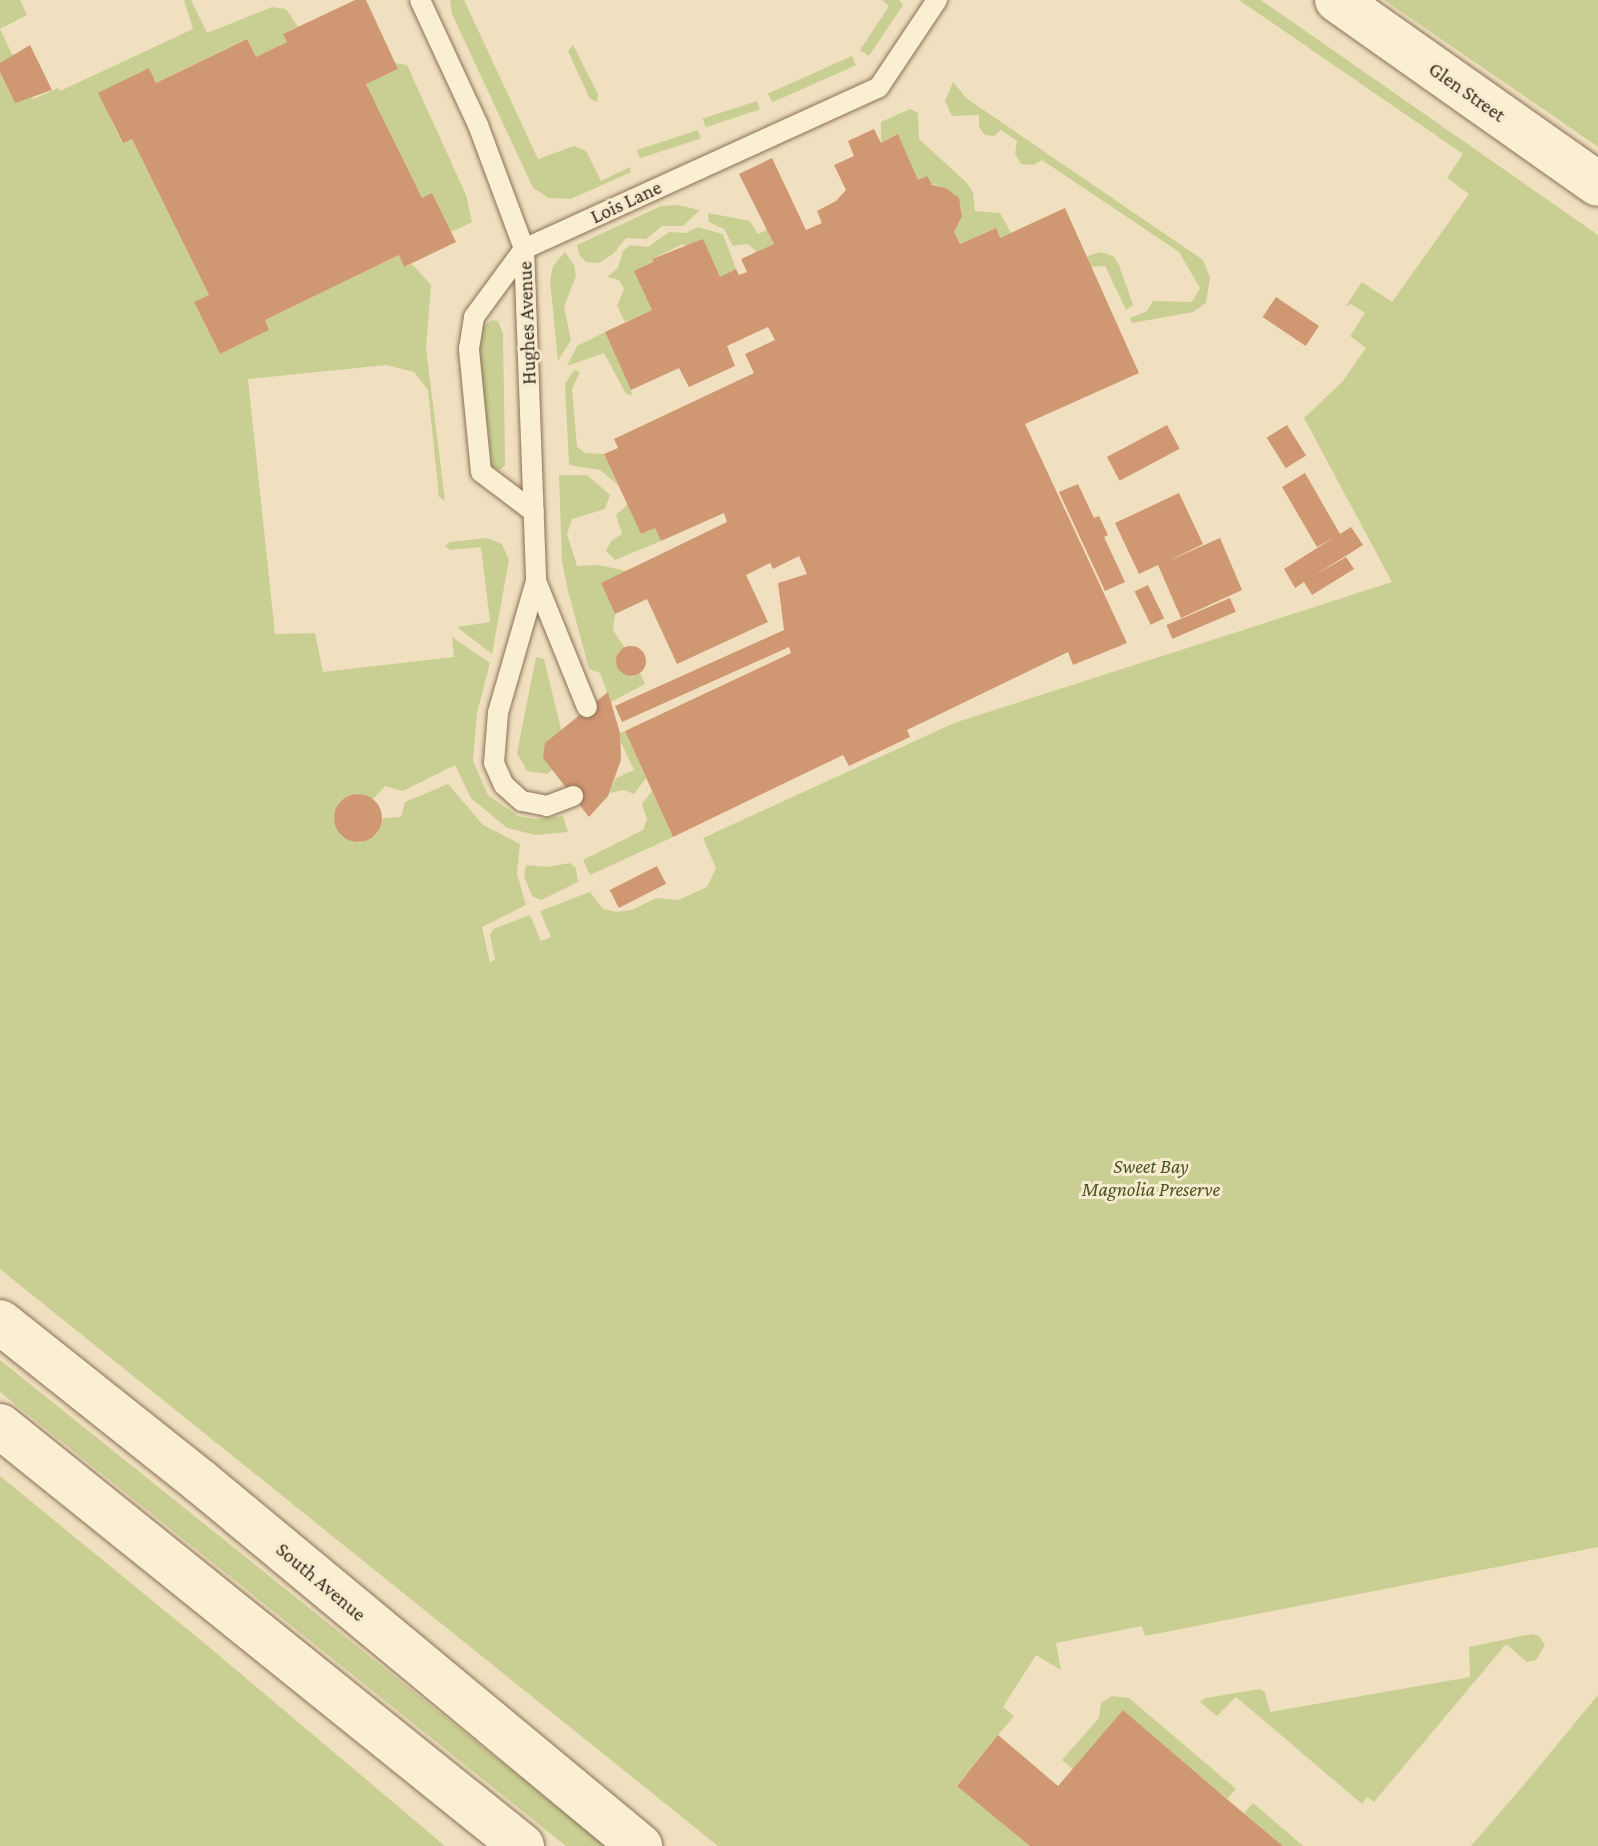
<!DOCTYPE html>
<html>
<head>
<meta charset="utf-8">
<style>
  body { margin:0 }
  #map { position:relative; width:1598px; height:1846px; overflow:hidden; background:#f0e0bf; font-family:"Crimson Pro",serif }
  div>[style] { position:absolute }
  .green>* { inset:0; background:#c9cf93; transform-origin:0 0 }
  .building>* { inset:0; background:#d09773; transform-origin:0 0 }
  .round { border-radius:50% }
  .roads { filter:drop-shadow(0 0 2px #8a7056) drop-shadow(0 0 2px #8a7056) }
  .lane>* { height:20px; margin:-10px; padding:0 10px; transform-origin:10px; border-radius:10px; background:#faeed3 }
  .secondary>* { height:44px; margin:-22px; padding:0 22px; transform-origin:22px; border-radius:22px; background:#faeed3 }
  span { translate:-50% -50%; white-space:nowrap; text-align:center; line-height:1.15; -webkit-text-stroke:6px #f7ebcf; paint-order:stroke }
  .street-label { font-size:20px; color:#38291c }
  .park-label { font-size:20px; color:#4a5621; font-style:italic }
</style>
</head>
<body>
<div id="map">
  <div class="green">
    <i style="clip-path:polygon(0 0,20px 0,27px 15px,0 29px,13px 56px,0 63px)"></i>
    <i style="clip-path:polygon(184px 0,191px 0,207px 33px,272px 7px,286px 9px,298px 27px,284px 33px,287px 42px,256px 57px,246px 39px,156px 83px,149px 68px,99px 94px,122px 143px,132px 139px,209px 295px,195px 303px,220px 354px,269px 330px,265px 320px,399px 255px,404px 267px,412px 264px,431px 285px,426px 348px,445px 501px,439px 497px,428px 390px,414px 372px,386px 365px,248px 379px,275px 634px,315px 633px,323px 672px,454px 657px,452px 637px,490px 663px,477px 713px,473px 761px,488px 795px,518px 816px,535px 819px,563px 816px,568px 832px,536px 835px,507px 828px,471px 798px,455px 765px,403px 791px,385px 786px,373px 799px,357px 793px,340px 801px,333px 818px,341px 836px,360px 843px,376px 835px,383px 818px,401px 817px,405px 802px,448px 784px,483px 825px,520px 844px,517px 874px,526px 905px,482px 927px,490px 963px,495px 959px,490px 935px,493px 929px,530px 915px,541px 941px,551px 937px,540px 911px,590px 892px,603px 909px,616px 912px,631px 910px,657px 898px,679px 900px,707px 887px,716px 868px,703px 838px,954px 723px,1392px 582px,1304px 418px,1342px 382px,1366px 348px,1350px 336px,1365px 313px,1351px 304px,1345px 307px,1362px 282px,1392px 302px,1469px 194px,1447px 178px,1463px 154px,1239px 0,1261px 0,1598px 235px,1598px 1547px,1145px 1636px,1142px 1626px,1056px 1643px,1061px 1670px,1036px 1655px,1003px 1707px,1014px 1716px,957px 1785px,1030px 1846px,718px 1846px,0 1269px,0 72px,15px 102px,31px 95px,33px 99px,58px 88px,60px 91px,193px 29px)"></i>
    <i style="clip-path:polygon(450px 0,464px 0,538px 159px,574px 146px,586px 151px,601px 181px,630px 167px,631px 172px,571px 199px,549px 198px,533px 188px,452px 14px)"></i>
    <i style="clip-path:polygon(882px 0,899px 0,903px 5px,869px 56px,860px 50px,889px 6px)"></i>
    <i style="clip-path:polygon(1384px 0,1598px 0,1598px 147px,1549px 113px)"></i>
    <i style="clip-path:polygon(573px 45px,598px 94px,597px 102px,590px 99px,568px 51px)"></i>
    <i style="left:852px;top:56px;width:10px;height:92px;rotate:66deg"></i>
    <i style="clip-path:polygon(395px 63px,407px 65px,466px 195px,472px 222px,451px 232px,432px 193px,422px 198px,366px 84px,398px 69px)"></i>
    <i style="clip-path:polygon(953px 82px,966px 98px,1203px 260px,1210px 277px,1206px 303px,1193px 312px,1132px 323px,1130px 318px,1147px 311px,1153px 301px,1192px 302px,1200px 288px,1179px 252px,1042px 160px,1033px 165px,1021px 164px,1015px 154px,1017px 141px,1001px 130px,994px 136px,985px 135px,979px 127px,979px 115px,952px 116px,945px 101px)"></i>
    <i style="left:757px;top:101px;width:9px;height:57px;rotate:72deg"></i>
    <i style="clip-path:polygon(910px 109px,918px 113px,919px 139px,966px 182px,973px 192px,975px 211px,1000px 213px,1011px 233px,1000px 238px,995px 228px,960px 244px,954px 232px,962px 213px,958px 198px,946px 188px,918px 180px,898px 134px,881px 143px,881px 122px)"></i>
    <i style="left:698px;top:130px;width:9px;height:64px;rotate:72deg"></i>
    <i style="clip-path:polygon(678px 205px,700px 210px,683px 226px,662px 226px,646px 239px,626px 238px,614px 253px,599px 263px,586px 262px,580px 256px,577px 245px,661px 206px)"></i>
    <i style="clip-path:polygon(708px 213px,750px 221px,758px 234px,767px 230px,774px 244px,757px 252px,748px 244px,733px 246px,724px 229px,709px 222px)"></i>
    <i style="clip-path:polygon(698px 227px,723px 234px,736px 269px,720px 277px,683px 244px,652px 259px,652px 310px,625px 322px,617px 306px,624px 289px,619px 280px,607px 277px,618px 268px,623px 251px,630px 245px,648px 247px,669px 232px,686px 233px)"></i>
    <i style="clip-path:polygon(565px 252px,574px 265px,576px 276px,564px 307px,571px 340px,558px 361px,550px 280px,553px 266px)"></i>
    <i style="clip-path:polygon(1101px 252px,1113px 256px,1119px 265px,1133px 305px,1126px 310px,1105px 266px,1091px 267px,1087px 256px)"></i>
    <i style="clip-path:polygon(492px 320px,498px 321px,503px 333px,505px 459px,505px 466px,499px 470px,492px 466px,478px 349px,480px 329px)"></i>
    <i style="clip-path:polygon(605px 332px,631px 390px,632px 395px,626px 394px,604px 353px,567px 366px,577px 346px)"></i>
    <i style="clip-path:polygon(574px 370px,580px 372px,572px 389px,577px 447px,585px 453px,604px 454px,619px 486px,600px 470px,569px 465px,565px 384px)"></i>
    <i style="clip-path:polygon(559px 475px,587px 475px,610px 495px,605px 509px,572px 519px,567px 534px,577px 566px,598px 565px,627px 571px,601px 583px,615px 614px,613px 630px,625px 648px,619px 651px,616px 662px,621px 673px,632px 677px,640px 673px,645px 684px,611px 702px,600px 673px,589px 669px,568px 591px,562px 562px)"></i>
    <i style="clip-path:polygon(628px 504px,641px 534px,655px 528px,661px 541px,615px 560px,606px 551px,611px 541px,622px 534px,616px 515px)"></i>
    <i style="clip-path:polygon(487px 538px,502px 544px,509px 560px,492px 654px,457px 627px,490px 622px,481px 547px,450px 550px,445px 546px,450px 542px)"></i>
    <i style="clip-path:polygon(536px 657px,544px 659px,562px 733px,557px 765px,547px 774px,527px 771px,517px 753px)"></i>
    <i style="clip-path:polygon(625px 731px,646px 778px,634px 794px,624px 790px,609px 793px,616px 778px,634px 770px,620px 740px,620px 733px)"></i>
    <i style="clip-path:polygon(652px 791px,673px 837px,590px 875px,583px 860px,643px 830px,647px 819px,642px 804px)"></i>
    <i style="clip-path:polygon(570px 863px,576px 868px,578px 882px,541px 900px,532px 896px,524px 876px,526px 865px,547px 867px)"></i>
    <i style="clip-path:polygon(0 1360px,606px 1846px,566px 1846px,389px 1704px,0 1392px)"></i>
    <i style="clip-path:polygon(0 1476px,209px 1647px,445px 1846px,0 1846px)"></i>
    <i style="clip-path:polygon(1531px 1634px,1539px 1636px,1545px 1645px,1536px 1660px,1527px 1662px,1506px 1644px,1374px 1802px,1367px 1797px,1362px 1804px,1236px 1697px,1217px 1716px,1200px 1702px,1206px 1698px,1260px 1689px,1265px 1692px,1270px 1712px,1470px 1677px,1469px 1647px)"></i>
    <i style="clip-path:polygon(1598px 1695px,1598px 1846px,1471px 1846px,1522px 1787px)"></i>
    <i style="clip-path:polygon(1112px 1696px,1129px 1698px,1236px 1789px,1227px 1799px,1123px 1710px,1073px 1769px,1062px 1760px,1099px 1718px,1101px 1703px)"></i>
    <i style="clip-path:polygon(1253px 1803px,1303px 1846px,1283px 1846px,1244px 1813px)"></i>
  </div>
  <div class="building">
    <i style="clip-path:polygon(355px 0,366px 0,398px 69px,366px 84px,422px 198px,432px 193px,456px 242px,404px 267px,399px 255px,265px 320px,269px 330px,220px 354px,194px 302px,209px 295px,132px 139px,123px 143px,98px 93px,149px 68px,156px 83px,247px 39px,256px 57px,287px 42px,283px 34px)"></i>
    <i style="clip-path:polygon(30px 45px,52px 90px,15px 103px,0 72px,0 63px)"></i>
    <i style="clip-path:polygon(874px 129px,881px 143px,898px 134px,918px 180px,927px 176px,932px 185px,946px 188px,959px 198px,962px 216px,954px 232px,960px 244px,996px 228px,1000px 238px,1065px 208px,1139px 373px,1025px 424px,1127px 643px,1073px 665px,1068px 652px,907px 730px,910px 737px,849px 766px,843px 755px,673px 837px,625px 731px,791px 653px,789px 647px,622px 722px,615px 706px,784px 630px,778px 583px,807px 574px,799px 556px,773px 569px,770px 563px,746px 575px,768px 622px,677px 664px,647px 599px,615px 614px,601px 583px,727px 522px,724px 513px,661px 541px,655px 528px,641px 534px,604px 454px,618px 448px,614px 439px,754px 373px,745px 354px,775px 340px,768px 327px,727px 346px,735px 366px,689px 387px,679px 368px,631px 390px,605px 332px,652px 310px,634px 271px,653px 262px,652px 259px,703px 239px,720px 277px,736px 269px,739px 275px,747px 272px,741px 259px,774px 244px,739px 174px,772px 158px,806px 230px,822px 223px,817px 211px,836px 201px,846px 190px,834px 165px,854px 156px,848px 141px)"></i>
    <i style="left:1276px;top:297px;width:52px;height:24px;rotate:34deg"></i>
    <i style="left:1167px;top:425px;width:27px;height:68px;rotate:62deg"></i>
    <i style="left:1287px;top:425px;width:36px;height:24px;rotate:58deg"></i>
    <i style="clip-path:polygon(1305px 473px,1340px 534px,1351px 527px,1363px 545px,1312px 577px,1346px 557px,1354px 569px,1312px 595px,1304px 582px,1295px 588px,1284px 569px,1336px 536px,1317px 547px,1282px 487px)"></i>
    <i style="clip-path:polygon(1078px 484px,1094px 518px,1099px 516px,1108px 535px,1104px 537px,1125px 582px,1105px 591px,1059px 492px)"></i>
    <i style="clip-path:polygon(1179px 493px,1203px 544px,1166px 562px,1220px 538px,1242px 590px,1181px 618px,1158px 565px,1139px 574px,1115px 523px)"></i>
    <i style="left:1148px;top:585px;width:37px;height:15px;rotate:64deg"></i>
    <i style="left:1230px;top:598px;width:15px;height:69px;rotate:67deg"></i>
    <i class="round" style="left:616px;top:646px;width:30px;height:30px"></i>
    <i style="clip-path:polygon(608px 692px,620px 733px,621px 760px,608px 796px,589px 817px,543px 758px,545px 743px)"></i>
    <i class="round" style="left:334px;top:794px;width:48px;height:48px"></i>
    <i style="left:657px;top:866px;width:20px;height:53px;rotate:63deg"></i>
    <i style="clip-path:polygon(1123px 1710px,1235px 1806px,1283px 1846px,1030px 1846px,957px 1786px,998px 1735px,1058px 1786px)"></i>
  </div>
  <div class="roads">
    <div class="lane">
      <i style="left:420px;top:0;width:138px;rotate:65.1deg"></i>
      <i style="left:478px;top:125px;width:132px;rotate:69.6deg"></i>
      <i style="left:524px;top:249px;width:332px;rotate:87.9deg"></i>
      <i style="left:536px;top:581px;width:137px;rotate:106.1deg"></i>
      <i style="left:498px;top:713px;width:50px;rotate:94.6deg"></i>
      <i style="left:494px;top:763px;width:24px;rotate:66deg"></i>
      <i style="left:504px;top:785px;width:24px;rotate:42deg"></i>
      <i style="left:522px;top:801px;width:25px;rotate:11deg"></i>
      <i style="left:547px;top:806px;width:28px;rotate:-21deg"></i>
      <i style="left:534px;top:512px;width:66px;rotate:-143deg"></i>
      <i style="left:481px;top:472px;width:124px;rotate:-95.6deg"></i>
      <i style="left:469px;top:349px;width:32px;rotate:-81deg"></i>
      <i style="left:474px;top:317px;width:84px;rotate:-53.7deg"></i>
      <i style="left:524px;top:249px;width:390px;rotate:-24.5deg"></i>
      <i style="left:879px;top:87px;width:105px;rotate:-56.3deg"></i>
      <i style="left:536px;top:581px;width:136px;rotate:68deg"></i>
    </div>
    <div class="secondary">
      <i style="left:1337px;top:0;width:319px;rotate:35.2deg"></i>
      <i style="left:0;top:1322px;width:256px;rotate:38.5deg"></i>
      <i style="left:200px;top:1481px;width:572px;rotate:39.68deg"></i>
      <i style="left:0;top:1426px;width:670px;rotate:38.82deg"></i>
    </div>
  </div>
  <div class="street-label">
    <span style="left:1467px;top:92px;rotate:35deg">Glen Street</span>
    <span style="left:626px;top:202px;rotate:-25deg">Lois Lane</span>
    <span style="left:527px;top:323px;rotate:-92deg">Hughes Avenue</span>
    <span style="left:321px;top:1582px;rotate:40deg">South Avenue</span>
  </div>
  <div class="park-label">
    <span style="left:1151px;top:1178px">Sweet Bay<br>Magnolia Preserve</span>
  </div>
</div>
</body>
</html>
